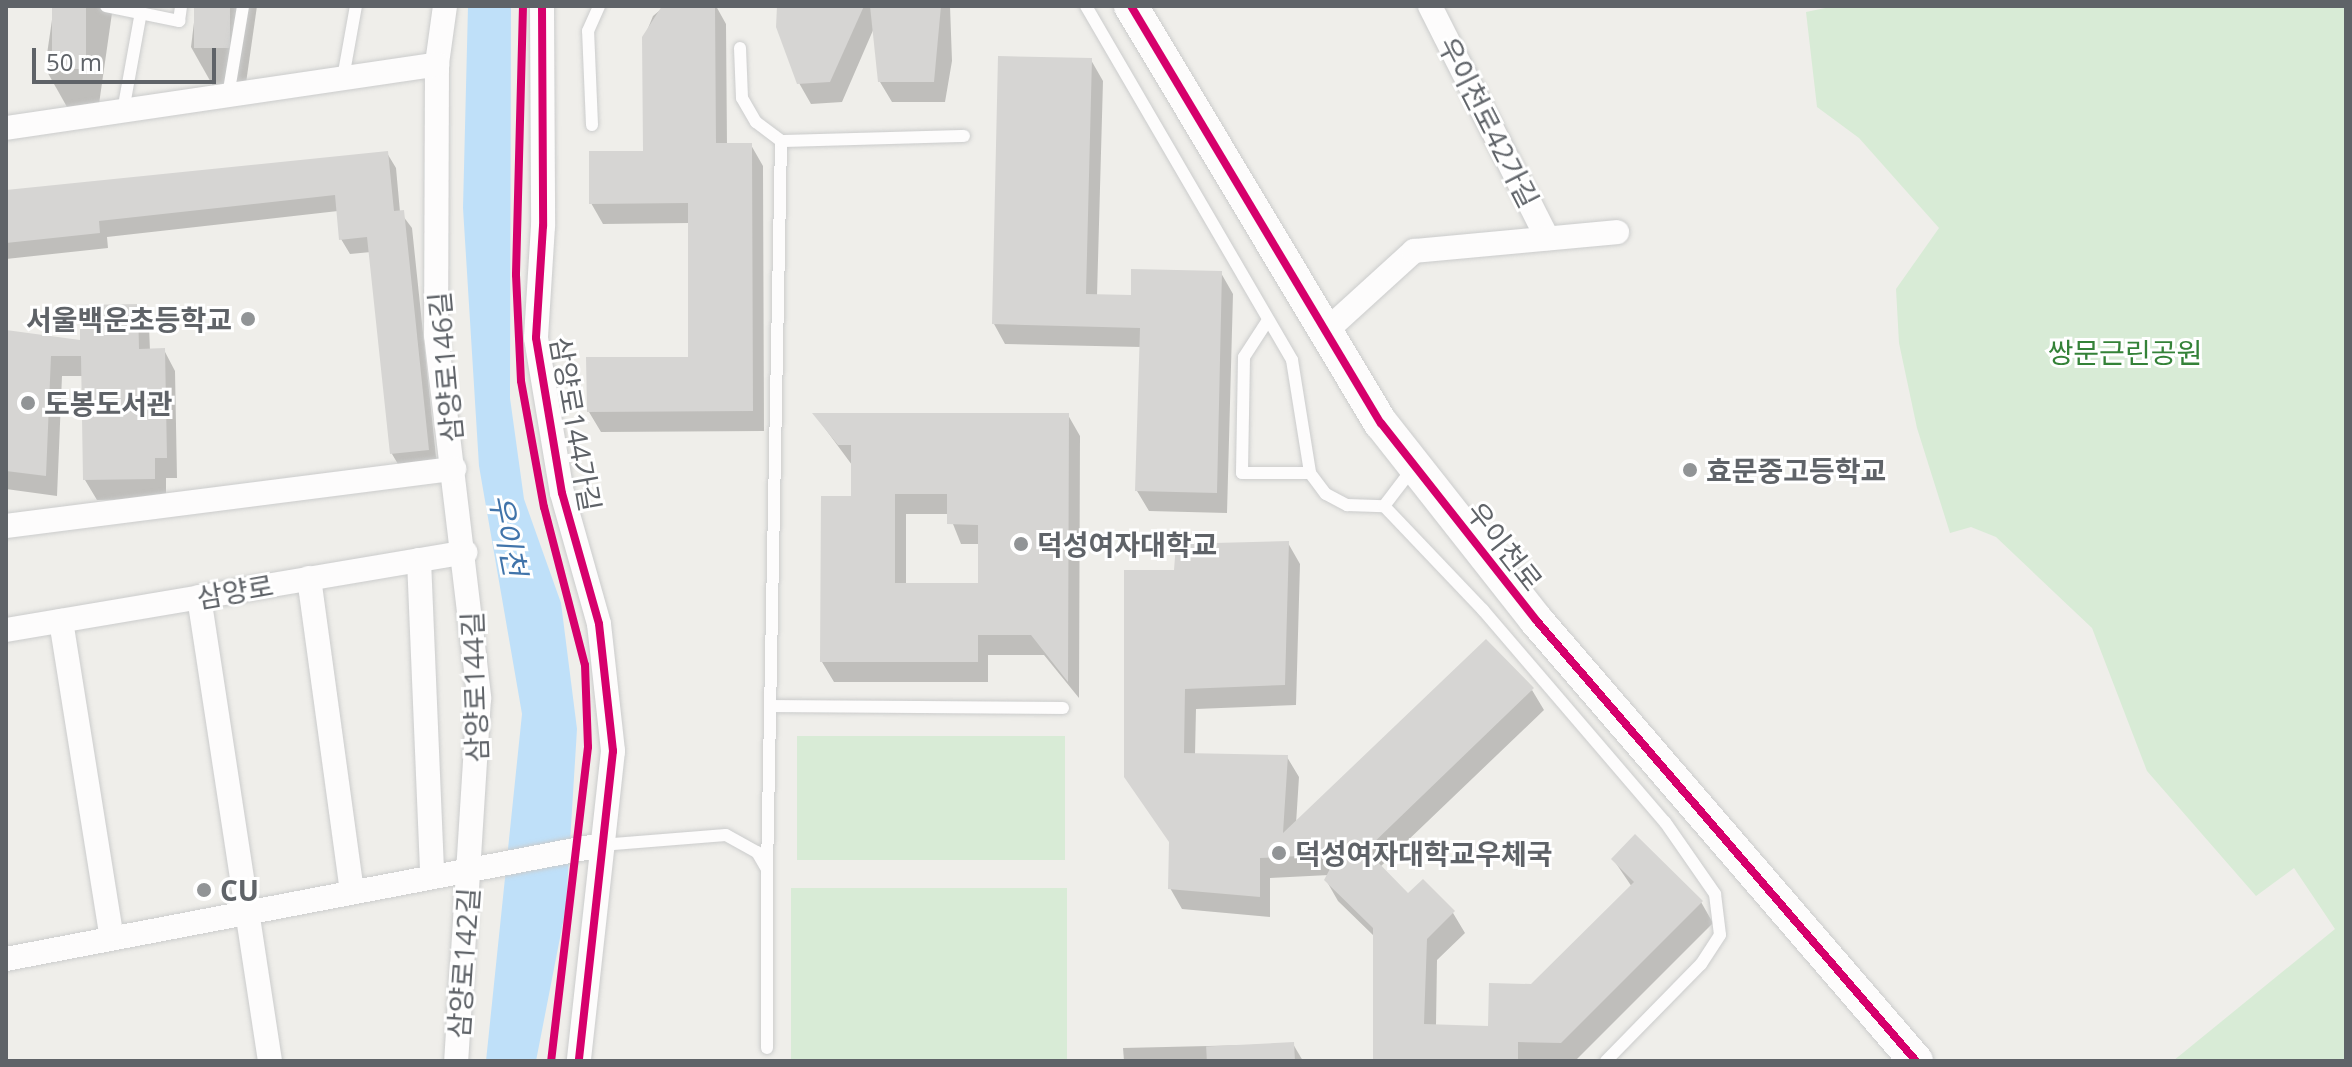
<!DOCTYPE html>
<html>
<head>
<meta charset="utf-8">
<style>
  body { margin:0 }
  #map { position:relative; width:2352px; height:1067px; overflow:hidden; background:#efeeea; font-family:"Open Sans","Noto Sans KR",sans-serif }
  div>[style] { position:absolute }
  .green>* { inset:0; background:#d8ebd6; transform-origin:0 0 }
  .water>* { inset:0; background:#bfe0f9 }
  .shadow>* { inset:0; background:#0003 }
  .building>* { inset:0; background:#d6d5d3; transform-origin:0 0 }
  .roads { filter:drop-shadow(0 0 2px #cbcccc) drop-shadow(0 0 2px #cbcccc) }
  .lane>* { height:12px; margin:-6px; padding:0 6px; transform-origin:6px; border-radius:6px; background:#fdfcfc }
  .street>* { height:24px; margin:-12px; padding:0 12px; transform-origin:12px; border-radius:12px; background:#fdfcfc }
  .secondary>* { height:34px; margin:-17px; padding:0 17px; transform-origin:17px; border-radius:17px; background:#fdfcfc }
  .cycleway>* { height:8px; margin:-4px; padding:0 4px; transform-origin:4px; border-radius:4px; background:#d6006c }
  .dots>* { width:22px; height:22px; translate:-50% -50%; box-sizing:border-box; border:4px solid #fff; border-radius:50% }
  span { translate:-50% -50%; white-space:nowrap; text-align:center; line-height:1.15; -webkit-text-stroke:6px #fff; paint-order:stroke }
  .street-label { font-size:28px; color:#5f6368 }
  .poi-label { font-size:28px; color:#5f6368; font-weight:700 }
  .right { translate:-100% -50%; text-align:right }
  .left { translate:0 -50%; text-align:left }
  .park-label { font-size:28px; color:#348238 }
  .water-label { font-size:30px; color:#4174aa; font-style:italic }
  .frame { position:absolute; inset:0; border:8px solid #5f6368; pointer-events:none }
  .scale { position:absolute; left:32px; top:48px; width:184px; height:36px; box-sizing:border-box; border:4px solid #5f6368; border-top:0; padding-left:10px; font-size:24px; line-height:28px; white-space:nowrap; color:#5f6368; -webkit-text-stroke:6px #fff; paint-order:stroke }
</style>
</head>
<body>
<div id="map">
  <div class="green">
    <i style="clip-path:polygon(1835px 6px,2346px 6px,2346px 1061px,2173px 1061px,2335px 929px,2294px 868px,2256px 896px,2147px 771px,2092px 628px,1996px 537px,1971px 527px,1950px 533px,1917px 428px,1899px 343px,1896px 289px,1939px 228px,1859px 138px,1817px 107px,1806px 12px)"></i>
    <i style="left:1065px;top:736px;width:124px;height:268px;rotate:90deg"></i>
    <i style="left:1067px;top:888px;width:173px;height:276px;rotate:90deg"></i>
  </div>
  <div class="water">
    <i style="clip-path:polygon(468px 6px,511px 6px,510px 398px,524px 499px,561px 603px,577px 729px,566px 907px,536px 1061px,486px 1061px,522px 714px,479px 466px,463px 208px)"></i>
  </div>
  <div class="shadow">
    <i style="clip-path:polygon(54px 6px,113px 6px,98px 111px,67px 107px,45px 68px)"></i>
    <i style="clip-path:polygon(196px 6px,257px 6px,245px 90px,213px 86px,191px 47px)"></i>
    <i style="clip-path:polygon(665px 6px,716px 6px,726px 24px,727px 145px,751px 145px,763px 166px,764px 431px,601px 432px,589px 412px,690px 359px,690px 223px,603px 224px,591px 203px,645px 153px,644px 38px,653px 16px)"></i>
    <i style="clip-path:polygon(779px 6px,950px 6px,952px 61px,945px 102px,892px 102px,880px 82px,874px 28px,842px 102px,811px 104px,799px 83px)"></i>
    <i style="clip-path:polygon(1091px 60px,1103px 81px,1097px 296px,1133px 297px,1221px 273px,1233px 294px,1227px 513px,1149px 511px,1137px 491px,1141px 347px,1005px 344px,994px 324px)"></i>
    <i style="clip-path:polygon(387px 153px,396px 168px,400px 212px,412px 228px,437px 466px,401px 469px,392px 454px,371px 252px,350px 254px,341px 239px,338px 211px,107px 237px,108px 248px,6px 259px,6px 192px)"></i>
    <i style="clip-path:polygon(137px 306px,149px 326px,150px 351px,164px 350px,175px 371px,177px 478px,166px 478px,166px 499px,97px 500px,85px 480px,83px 376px,62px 376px,57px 496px,6px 489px,6px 332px,82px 342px)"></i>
    <i style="clip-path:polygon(evenodd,815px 415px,1068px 415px,1080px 436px,1079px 698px,1044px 655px,988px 655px,988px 682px,834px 682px,822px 662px,853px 498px,852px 465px,815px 415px,906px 514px,949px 514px,961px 544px,980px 544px,980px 585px,906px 585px,906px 514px)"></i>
    <i style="clip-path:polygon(1288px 543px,1300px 564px,1296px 705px,1196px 709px,1195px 755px,1287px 757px,1299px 777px,1296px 824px,1532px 690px,1544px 710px,1380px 867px,1408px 896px,1453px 913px,1465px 933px,1437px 960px,1436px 1026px,1490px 1028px,1632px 887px,1613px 859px,1701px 902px,1713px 923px,1575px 1061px,1375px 1061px,1375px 937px,1338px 901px,1326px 880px,1329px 875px,1270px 878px,1270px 917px,1182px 909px,1170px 888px,1175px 572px)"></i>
    <i style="clip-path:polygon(1293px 1044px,1303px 1061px,1124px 1061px,1123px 1048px)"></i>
  </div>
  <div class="building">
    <i style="left:52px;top:6px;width:34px;height:63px"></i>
    <i style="left:194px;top:6px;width:36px;height:42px"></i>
    <i style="clip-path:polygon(662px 6px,715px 6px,716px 143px,752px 143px,753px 411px,587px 412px,586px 357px,688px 357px,688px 203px,589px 204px,589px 151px,643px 151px,642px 37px)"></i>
    <i style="clip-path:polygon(777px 6px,864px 6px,830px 82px,797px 84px,776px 27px)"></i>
    <i style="clip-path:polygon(870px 6px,941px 6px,934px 82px,878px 82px)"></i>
    <i style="clip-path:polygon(998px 56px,1092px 58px,1086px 294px,1131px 295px,1131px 269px,1222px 271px,1217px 493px,1135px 491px,1140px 328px,992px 324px)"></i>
    <i style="clip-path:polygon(388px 151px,394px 211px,404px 210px,429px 450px,390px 454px,367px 237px,339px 240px,335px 195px,99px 221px,100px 233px,6px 243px,6px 190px)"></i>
    <i style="clip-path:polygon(138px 304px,139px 349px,165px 348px,167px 458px,155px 458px,155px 479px,83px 480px,81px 356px,51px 356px,46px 476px,6px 471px,6px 330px,80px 340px,80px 305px)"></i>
    <i style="clip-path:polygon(evenodd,812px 413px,1069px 413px,1068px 682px,1031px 635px,978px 635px,978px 662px,820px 662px,821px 496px,851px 496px,851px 445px,838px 445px,812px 413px,895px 494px,947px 494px,947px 524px,978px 525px,978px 583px,895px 583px,895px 494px)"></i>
    <i style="clip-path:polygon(1289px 541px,1285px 685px,1185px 689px,1184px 753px,1288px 755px,1283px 833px,1486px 639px,1534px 688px,1366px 850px,1408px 893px,1423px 879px,1455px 911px,1427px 939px,1424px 1024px,1488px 1026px,1489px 983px,1531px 984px,1634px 882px,1611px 859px,1635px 834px,1703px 901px,1561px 1043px,1518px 1042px,1518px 1061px,1373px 1061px,1373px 928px,1324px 880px,1338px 854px,1260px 858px,1260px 897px,1168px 889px,1169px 842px,1124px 777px,1124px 570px,1174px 570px,1176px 544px)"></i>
    <i style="left:1294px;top:1042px;width:19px;height:88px;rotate:87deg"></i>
  </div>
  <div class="roads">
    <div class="lane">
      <i style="left:106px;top:6px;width:75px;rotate:11.6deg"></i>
      <i style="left:179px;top:21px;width:15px;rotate:-82deg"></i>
      <i style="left:1086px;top:6px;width:410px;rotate:59.8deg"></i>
      <i style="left:1292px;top:360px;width:114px;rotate:80.9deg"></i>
      <i style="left:1310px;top:473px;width:26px;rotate:53deg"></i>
      <i style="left:1326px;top:494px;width:24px;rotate:28deg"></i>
      <i style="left:1347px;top:505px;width:37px;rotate:2deg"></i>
      <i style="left:740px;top:48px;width:50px;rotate:87.7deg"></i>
      <i style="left:742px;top:98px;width:28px;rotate:60deg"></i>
      <i style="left:756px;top:122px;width:31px;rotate:37deg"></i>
      <i style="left:781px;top:141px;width:728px;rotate:91.1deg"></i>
      <i style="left:343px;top:78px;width:73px;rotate:-79.8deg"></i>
      <i style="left:228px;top:96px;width:91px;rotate:-80.5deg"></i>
      <i style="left:123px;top:111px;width:101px;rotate:-79.7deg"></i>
      <i style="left:592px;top:125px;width:94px;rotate:-92.4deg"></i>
      <i style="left:588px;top:31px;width:27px;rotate:-66deg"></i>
      <i style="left:781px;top:141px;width:183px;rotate:-1.6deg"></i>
      <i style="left:1268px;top:320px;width:44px;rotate:123deg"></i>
      <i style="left:1244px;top:357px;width:116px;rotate:91deg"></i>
      <i style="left:1242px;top:473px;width:68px"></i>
      <i style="left:1413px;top:468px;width:48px;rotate:127.3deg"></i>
      <i style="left:1384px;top:506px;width:144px;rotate:46.4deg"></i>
      <i style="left:1483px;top:610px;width:279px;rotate:49.4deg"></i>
      <i style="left:1665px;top:822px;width:88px;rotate:55.2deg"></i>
      <i style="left:1715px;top:894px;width:41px;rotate:83deg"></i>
      <i style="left:1720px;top:935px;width:35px;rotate:123deg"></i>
      <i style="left:1701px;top:964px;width:136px;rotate:134.4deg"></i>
      <i style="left:773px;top:706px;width:290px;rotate:0.4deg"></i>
      <i style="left:601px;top:845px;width:125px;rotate:-4.6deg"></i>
      <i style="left:726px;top:835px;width:35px;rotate:29deg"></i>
      <i style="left:757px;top:852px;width:20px;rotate:60deg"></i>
      <i style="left:767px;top:869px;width:179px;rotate:90deg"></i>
    </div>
    <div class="street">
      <i style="left:445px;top:6px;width:59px;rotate:97.9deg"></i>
      <i style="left:437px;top:64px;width:271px;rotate:90.2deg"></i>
      <i style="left:436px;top:335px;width:366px;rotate:83.2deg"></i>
      <i style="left:479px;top:698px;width:364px;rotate:93.6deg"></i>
      <i style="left:542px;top:6px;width:220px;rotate:89.7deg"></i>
      <i style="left:543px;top:226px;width:112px;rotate:93.6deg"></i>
      <i style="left:536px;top:338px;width:157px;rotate:80.5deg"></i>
      <i style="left:562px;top:493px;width:136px;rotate:74.2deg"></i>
      <i style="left:599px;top:624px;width:128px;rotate:83.7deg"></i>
      <i style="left:613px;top:751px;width:312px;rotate:96.3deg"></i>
      <i style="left:1430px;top:6px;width:260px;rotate:63.2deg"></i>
      <i style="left:6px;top:128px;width:436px;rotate:-8.4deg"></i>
      <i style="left:1326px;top:331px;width:119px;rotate:-42.3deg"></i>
      <i style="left:1414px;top:251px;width:204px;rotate:-5.3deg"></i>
      <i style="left:6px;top:526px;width:452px;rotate:-7.3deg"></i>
      <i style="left:419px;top:560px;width:314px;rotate:87.6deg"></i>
      <i style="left:309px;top:578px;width:315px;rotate:82.2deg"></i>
      <i style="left:199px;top:597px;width:469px;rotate:81.3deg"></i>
      <i style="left:61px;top:621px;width:321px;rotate:80.9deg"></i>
      <i style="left:6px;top:630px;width:466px;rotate:-9.6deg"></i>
      <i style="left:6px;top:959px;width:606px;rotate:-10.85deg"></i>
    </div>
    <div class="secondary">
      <i style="left:1131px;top:6px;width:486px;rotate:59.1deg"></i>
      <i style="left:1381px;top:423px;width:251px;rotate:51.8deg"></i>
      <i style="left:1536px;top:620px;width:582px;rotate:49.25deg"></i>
    </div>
  </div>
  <div class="cycleway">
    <i style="left:523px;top:6px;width:269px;rotate:91.5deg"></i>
    <i style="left:516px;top:275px;width:106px;rotate:87.3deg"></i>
    <i style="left:521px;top:381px;width:128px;rotate:79.7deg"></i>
    <i style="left:544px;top:507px;width:163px;rotate:75.5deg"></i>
    <i style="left:585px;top:665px;width:82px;rotate:87.9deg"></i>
    <i style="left:588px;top:747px;width:316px;rotate:96.7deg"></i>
    <i style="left:542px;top:6px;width:220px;rotate:89.7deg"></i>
    <i style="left:543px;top:226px;width:112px;rotate:93.6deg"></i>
    <i style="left:536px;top:338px;width:157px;rotate:80.5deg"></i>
    <i style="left:562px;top:493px;width:136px;rotate:74.2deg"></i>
    <i style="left:599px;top:624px;width:128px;rotate:83.7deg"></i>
    <i style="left:613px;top:751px;width:312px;rotate:96.3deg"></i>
    <i style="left:1131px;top:6px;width:486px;rotate:59.1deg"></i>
    <i style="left:1381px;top:423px;width:251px;rotate:51.8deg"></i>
    <i style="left:1536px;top:620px;width:582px;rotate:49.25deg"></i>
  </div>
  <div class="dots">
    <i style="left:248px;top:319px;background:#919496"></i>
    <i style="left:28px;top:403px;background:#919496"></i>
    <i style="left:1690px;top:470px;background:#919496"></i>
    <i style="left:1021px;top:544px;background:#919496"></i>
    <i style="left:1279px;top:853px;background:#919496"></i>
    <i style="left:204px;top:890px;background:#919496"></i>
  </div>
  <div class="street-label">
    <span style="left:1489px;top:122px;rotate:63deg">우이천로42가길</span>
    <span style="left:445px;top:367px;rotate:-95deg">삼양로146길</span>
    <span style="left:576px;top:424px;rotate:80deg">삼양로144가길</span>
    <span style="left:1505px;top:546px;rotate:52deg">우이천로</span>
    <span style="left:235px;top:591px;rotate:-10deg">삼양로</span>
    <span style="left:474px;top:687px;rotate:-92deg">삼양로144길</span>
    <span style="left:463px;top:963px;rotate:-86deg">삼양로142길</span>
  </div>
  <div class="poi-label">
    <span class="right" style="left:232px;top:319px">서울백운초등학교</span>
    <span class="left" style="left:44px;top:403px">도봉도서관</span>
    <span class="left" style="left:1706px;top:470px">효문중고등학교</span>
    <span class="left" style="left:1037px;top:544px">덕성여자대학교</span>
    <span class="left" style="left:1295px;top:853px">덕성여자대학교우체국</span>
    <span class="left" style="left:220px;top:890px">CU</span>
  </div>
  <div class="park-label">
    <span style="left:2125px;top:352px">쌍문근린공원</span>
  </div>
  <div class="water-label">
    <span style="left:508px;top:535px;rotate:79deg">우이천</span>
  </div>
  <div class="frame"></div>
  <div class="scale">50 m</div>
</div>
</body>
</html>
